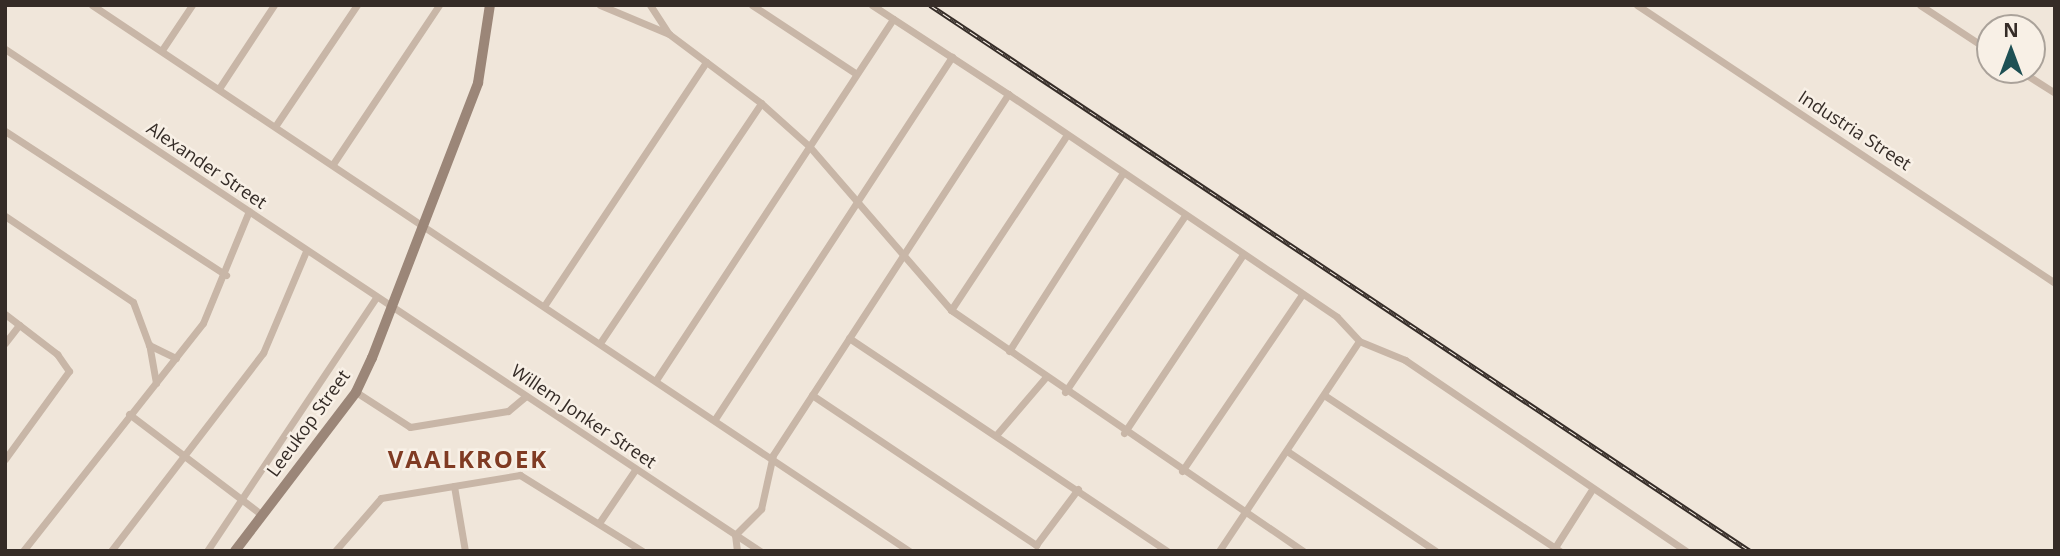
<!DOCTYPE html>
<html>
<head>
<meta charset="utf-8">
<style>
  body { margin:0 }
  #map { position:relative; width:2060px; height:556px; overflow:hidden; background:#f0e6da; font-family:"Open Sans",sans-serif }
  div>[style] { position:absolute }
  .street>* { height:7px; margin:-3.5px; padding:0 3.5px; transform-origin:3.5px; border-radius:3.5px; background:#c8b6a7 }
  .secondary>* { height:10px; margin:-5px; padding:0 5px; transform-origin:5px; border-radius:5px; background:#9b8678 }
  .rail>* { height:5px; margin-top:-2.5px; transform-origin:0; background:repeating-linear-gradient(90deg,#f8f0e6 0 8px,#352c27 0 16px); box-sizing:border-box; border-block:2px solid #352c27 }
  span { translate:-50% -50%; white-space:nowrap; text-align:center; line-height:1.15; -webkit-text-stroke:5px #f8f0e6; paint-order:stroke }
  .street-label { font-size:18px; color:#352c27 }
  .district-label { font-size:24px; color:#803b23; font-weight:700; letter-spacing:2px }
  .frame { position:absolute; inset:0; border:7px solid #352c27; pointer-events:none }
  .north { position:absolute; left:1976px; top:14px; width:70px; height:70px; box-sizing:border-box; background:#f8f0e6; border:2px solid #aaa29a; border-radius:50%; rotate:0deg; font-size:19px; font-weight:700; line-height:28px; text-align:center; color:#352c27 }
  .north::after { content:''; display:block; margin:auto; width:24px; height:32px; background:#1e5054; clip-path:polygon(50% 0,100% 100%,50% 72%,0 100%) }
</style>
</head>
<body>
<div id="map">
  <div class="street">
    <i style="left:92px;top:5px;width:983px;rotate:33.75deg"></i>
    <i style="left:600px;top:5px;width:75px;rotate:22.8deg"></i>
    <i style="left:669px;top:34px;width:115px;rotate:36.9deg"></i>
    <i style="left:761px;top:103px;width:64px;rotate:41.9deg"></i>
    <i style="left:809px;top:146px;width:217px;rotate:49.1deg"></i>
    <i style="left:951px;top:310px;width:427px;rotate:34.4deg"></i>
    <i style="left:650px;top:5px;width:33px;rotate:57deg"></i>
    <i style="left:752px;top:5px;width:123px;rotate:33.4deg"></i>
    <i style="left:1637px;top:5px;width:502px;rotate:33.63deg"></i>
    <i style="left:1920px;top:5px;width:84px;rotate:33.3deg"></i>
    <i style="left:5px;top:49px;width:907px;rotate:33.62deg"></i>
    <i style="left:162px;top:50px;width:54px;rotate:-56.3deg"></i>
    <i style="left:2019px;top:70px;width:43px;rotate:32.6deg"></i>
    <i style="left:220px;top:87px;width:98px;rotate:-56.6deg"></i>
    <i style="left:1008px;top:94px;width:397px;rotate:34.1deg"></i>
    <i style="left:1337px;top:317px;width:33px;rotate:47deg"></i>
    <i style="left:1359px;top:341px;width:50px;rotate:22.4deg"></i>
    <i style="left:1405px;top:360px;width:340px;rotate:34.2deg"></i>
    <i style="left:276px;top:125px;width:145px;rotate:-56deg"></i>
    <i style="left:5px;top:131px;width:264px;rotate:33.1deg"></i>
    <i style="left:333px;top:164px;width:191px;rotate:-56.3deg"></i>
    <i style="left:5px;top:216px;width:154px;rotate:33.9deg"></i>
    <i style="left:133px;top:302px;width:46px;rotate:69.6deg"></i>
    <i style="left:544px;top:306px;width:293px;rotate:-56.4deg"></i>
    <i style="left:951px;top:310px;width:209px;rotate:-56.5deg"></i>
    <i style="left:5px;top:314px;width:66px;rotate:37.6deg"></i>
    <i style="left:57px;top:354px;width:21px;rotate:55deg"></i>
    <i style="left:69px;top:371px;width:109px;rotate:126deg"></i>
    <i style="left:849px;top:338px;width:383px;rotate:33.8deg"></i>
    <i style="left:5px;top:343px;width:23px;rotate:-52deg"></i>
    <i style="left:600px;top:343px;width:289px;rotate:-56.1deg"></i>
    <i style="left:1009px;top:351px;width:210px;rotate:-57.4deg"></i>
    <i style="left:656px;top:380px;width:432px;rotate:-56.7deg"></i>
    <i style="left:156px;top:383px;width:39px;rotate:-100deg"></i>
    <i style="left:149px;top:345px;width:30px;rotate:26deg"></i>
    <i style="left:356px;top:392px;width:64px;rotate:32.9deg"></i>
    <i style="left:410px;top:427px;width:99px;rotate:-9.3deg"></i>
    <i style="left:508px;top:411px;width:23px;rotate:-40deg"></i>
    <i style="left:1065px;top:392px;width:212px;rotate:-55.8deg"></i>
    <i style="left:812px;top:395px;width:270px;rotate:33.8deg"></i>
    <i style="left:1036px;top:545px;width:70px;rotate:-53.1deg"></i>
    <i style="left:1324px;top:395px;width:283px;rotate:33.5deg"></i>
    <i style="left:129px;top:414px;width:167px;rotate:37.2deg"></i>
    <i style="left:715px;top:419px;width:433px;rotate:-56.8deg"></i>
    <i style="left:1124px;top:433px;width:213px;rotate:-56.3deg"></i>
    <i style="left:997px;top:434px;width:74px;rotate:-49.4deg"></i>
    <i style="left:1287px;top:451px;width:179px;rotate:33.9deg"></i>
    <i style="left:1182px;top:471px;width:212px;rotate:-55.8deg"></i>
    <i style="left:454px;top:486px;width:66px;rotate:80.4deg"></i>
    <i style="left:599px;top:523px;width:64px;rotate:-55.8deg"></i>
    <i style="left:1554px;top:549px;width:69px;rotate:-57.5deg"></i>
    <i style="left:23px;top:551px;width:290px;rotate:-51.7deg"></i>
    <i style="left:203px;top:323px;width:121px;rotate:-67.7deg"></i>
    <i style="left:111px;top:551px;width:250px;rotate:-52.5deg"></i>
    <i style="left:263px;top:353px;width:111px;rotate:-67.1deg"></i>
    <i style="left:207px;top:551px;width:304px;rotate:-56.3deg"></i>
    <i style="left:335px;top:551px;width:70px;rotate:-49deg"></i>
    <i style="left:381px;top:498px;width:141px;rotate:-9.4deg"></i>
    <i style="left:520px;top:475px;width:144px;rotate:31.9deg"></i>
    <i style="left:737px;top:551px;width:16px;rotate:-97deg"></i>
    <i style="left:735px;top:535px;width:37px;rotate:-45deg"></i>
    <i style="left:761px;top:509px;width:55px;rotate:-77.5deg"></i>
    <i style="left:773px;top:455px;width:431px;rotate:-56.9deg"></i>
    <i style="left:1008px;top:94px;width:163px;rotate:-146.8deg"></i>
    <i style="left:1219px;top:551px;width:252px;rotate:-56.3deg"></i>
  </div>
  <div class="secondary">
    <i style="left:235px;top:551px;width:200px;rotate:-52.7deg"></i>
    <i style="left:356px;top:392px;width:38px;rotate:-65deg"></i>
    <i style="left:372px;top:358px;width:295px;rotate:-68.9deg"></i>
    <i style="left:478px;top:83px;width:79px;rotate:-81.3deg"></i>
  </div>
  <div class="rail">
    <i style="left:930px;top:5px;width:985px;rotate:33.66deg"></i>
  </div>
  <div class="street-label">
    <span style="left:1855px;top:130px;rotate:33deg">Industria Street</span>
    <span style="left:207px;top:165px;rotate:34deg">Alexander Street</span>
    <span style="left:584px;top:416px;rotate:34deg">Willem Jonker Street</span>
    <span style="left:308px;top:423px;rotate:-54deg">Leeukop Street</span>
  </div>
  <div class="district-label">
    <span style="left:468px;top:459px">VAALKROEK</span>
  </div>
  <div class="frame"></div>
  <div class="north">N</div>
</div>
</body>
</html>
